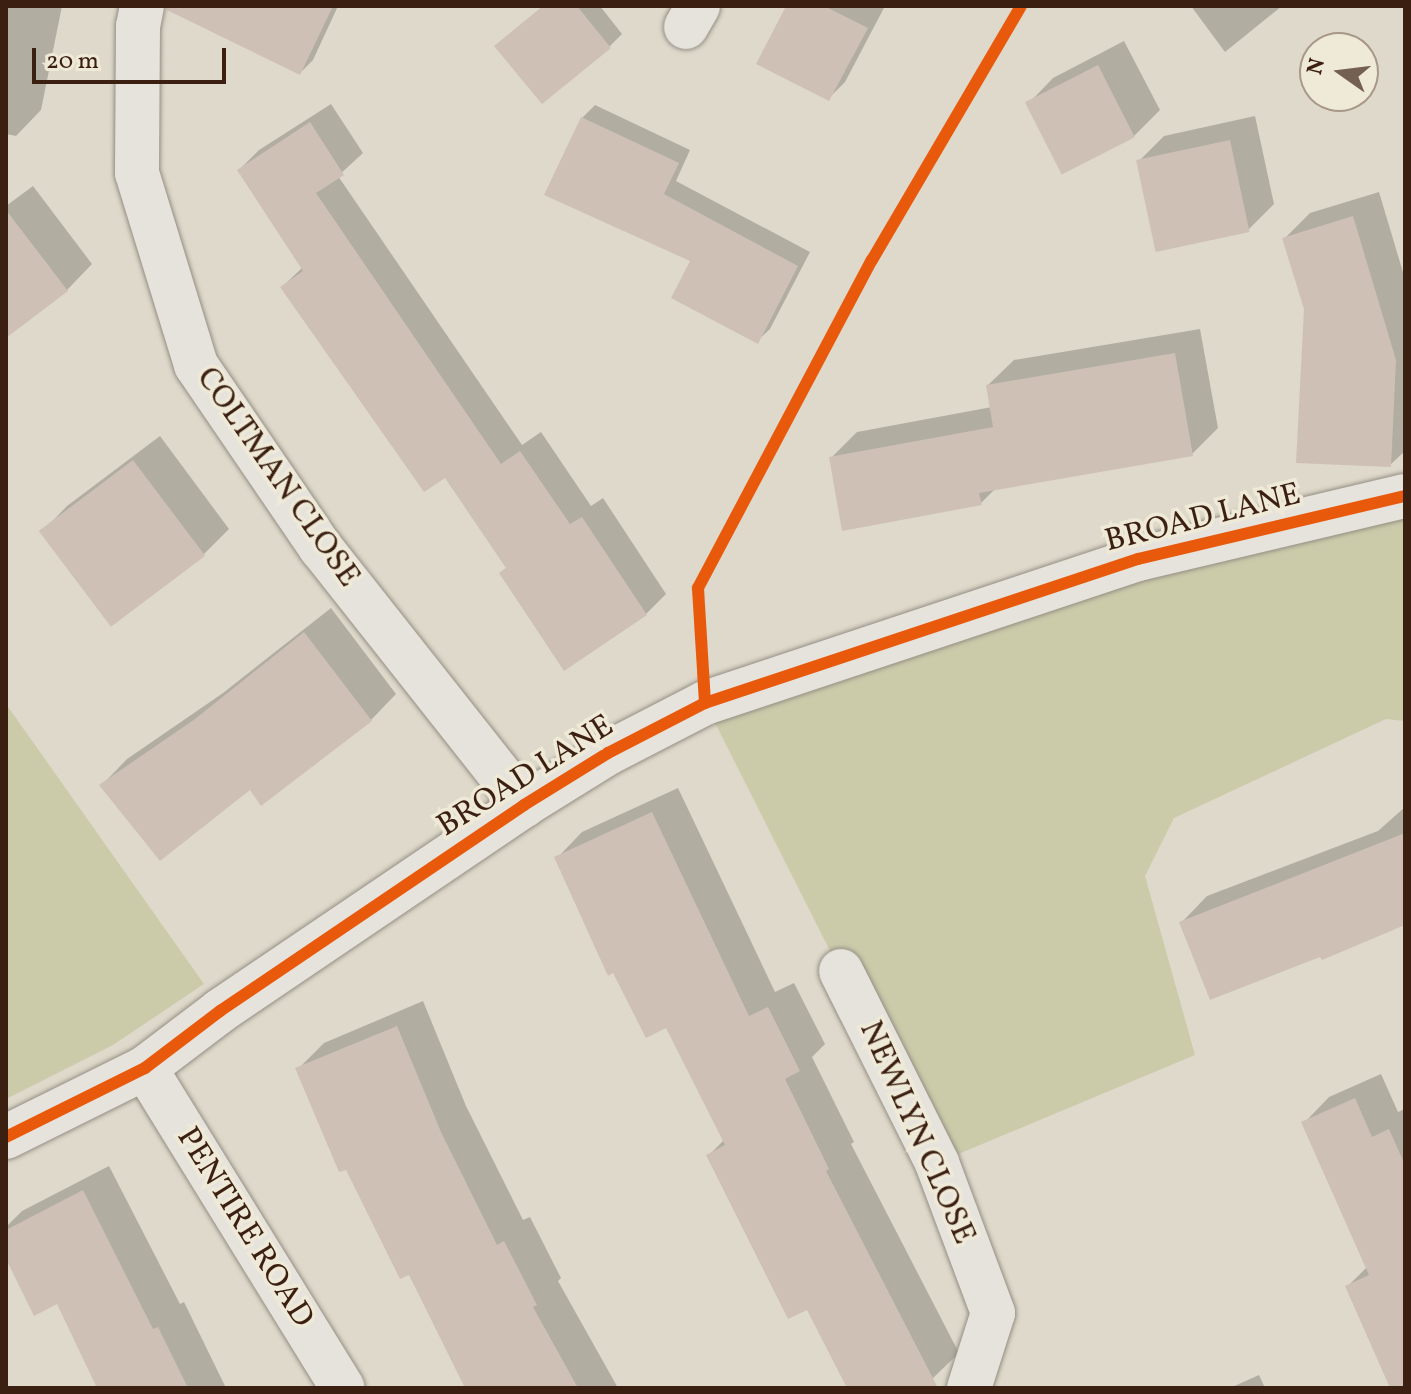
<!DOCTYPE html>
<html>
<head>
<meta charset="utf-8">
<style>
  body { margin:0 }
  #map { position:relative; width:1411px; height:1394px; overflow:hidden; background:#ded9ca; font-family:Vollkorn,serif }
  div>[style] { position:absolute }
  .green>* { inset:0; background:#cbcbaa }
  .shadow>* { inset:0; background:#0003 }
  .building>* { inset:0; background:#cfc0b6; transform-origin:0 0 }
  .roads { filter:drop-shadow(0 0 2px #958e84) drop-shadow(0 0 2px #958e84) }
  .street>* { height:44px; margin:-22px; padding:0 22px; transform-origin:22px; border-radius:22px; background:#e6e3dc }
  .cycleway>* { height:12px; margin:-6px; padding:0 6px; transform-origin:6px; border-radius:6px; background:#e8590c }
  span { translate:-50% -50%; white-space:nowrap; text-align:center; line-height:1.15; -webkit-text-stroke:7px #efe9d7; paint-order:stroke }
  .street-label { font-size:32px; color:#3b1f11 }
  .frame { position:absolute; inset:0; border:8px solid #3b1f11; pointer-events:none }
  .north { position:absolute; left:1299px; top:32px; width:80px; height:80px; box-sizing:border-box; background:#efe9d7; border:2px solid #a79888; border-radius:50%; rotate:284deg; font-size:22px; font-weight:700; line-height:32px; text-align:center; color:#3b1f11 }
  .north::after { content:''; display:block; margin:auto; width:28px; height:36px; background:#746052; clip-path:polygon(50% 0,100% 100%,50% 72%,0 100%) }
  .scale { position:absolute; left:32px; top:48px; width:194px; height:36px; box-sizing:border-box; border:4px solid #3b1f11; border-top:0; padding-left:10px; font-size:24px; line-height:28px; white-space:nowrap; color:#3b1f11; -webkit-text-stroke:6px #efe9d7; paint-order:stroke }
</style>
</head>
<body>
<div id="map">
  <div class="green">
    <i style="clip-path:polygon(1405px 496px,1405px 721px,1386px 719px,1174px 818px,1145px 876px,1195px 1055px,937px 1163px,705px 703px)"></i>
    <i style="clip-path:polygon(6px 704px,204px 984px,113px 1045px,6px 1099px)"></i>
  </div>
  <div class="shadow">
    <i style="clip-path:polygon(6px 6px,62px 6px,41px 110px,16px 136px,6px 134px)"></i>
    <i style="clip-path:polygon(243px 6px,338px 6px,313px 60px,300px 73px)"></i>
    <i style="clip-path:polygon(543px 6px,600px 6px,622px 34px,609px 47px,497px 46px)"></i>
    <i style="clip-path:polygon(788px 6px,885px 6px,845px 82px,829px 98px)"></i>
    <i style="clip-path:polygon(1191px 6px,1282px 6px,1225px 52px)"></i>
    <i style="clip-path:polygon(1124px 41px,1160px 110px,1134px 136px,1028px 104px,1053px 78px)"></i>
    <i style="clip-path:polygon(331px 104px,363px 153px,338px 176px,522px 445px,541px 432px,591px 506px,603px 498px,666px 594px,646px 614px,508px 567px,446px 475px,282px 287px,303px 267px,239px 170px,259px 150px)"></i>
    <i style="clip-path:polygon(595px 105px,690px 150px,676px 181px,810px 252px,770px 329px,757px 341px,582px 118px)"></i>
    <i style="clip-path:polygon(1255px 116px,1274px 204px,1248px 230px,1138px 162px,1164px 136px)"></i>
    <i style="clip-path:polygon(33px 186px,92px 264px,67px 290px,10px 332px,6px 340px,6px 206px)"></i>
    <i style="clip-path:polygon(1379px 192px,1405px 279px,1405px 451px,1390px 465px,1306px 309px,1284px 239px,1310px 213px)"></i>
    <i style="clip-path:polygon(1200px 329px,1218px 428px,1192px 454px,996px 488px,981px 503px,831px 458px,857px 432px,992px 407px,988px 385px,1014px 360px)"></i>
    <i style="clip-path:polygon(160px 436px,229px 529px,204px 554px,42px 532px,67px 506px)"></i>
    <i style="clip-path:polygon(331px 608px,396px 694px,371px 720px,250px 788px,102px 785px,127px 759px,223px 693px)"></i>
    <i style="clip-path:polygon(678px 788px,775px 992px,794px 983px,825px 1044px,812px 1057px,854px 1142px,851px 1144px,959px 1353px,933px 1378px,914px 1388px,849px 1388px,807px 1307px,709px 1155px,724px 1140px,667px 1025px,557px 858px,582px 832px)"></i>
    <i style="clip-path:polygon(1405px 807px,1405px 924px,1182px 922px,1207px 896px,1378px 831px)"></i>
    <i style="clip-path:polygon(423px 1001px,466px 1106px,523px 1220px,530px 1217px,561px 1278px,558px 1281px,618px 1388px,467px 1388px,410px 1272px,298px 1069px,324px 1043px)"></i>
    <i style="clip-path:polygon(1381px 1074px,1398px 1112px,1405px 1109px,1405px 1233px,1304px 1123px,1329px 1097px)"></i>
    <i style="clip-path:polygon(109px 1166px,180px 1304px,184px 1302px,226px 1388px,99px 1388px,58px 1302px,6px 1255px,6px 1227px,22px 1211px)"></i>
    <i style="clip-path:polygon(1405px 1247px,1405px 1366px,1347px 1287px,1373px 1261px)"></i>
    <i style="clip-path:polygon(1259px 1375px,1265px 1388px,1230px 1388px)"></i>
  </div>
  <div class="building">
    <i style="clip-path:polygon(166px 6px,333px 6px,300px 75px,167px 10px)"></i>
    <i style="clip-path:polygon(543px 6px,577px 6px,611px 48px,542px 104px,494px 46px)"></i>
    <i style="clip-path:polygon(786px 6px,824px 6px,868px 28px,829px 101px,756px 64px)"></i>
    <i style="left:1098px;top:65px;width:81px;height:82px;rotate:63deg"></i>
    <i style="clip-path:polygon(581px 117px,679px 163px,664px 194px,798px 266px,758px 344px,671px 298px,690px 261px,544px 195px)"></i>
    <i style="clip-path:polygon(310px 122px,344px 175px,316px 193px,501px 464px,520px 451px,570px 524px,582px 517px,647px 615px,564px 671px,499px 573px,506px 568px,445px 478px,424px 492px,280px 287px,303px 271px,237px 170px)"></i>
    <i style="left:1230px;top:140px;width:94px;height:96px;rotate:78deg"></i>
    <i style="clip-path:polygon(6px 210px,68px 291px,6px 338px)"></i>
    <i style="clip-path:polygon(1353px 216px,1396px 360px,1391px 467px,1296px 463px,1304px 309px,1282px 238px)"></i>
    <i style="clip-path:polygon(1175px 353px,1193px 456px,979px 493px,982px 505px,842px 531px,829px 457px,993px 427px,986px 385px)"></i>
    <i style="left:133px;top:460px;width:120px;height:118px;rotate:53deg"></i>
    <i style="clip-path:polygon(304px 632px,372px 721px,261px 806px,250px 790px,160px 861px,99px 785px,195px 719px)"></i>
    <i style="clip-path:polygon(652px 812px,749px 1016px,768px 1007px,800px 1071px,785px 1079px,829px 1169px,826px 1171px,938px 1388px,847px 1388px,807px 1310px,788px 1319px,706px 1155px,725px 1145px,666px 1028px,646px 1038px,613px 973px,608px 976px,554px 857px)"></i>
    <i style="clip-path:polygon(1405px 833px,1405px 925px,1322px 960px,1320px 957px,1210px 1000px,1179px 922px)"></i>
    <i style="clip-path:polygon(397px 1026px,441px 1132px,497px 1245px,504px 1241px,537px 1305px,533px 1307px,578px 1388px,465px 1388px,409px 1275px,400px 1279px,346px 1170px,339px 1172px,295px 1068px)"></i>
    <i style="clip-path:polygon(1355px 1098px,1372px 1137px,1389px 1129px,1405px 1165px,1405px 1388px,1390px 1388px,1345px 1286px,1369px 1275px,1301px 1122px)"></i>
    <i style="clip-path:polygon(83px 1190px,153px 1329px,158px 1327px,188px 1388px,97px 1388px,57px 1304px,34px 1316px,6px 1259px,6px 1230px)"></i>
  </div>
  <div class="roads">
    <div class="street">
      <i style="left:142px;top:6px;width:20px;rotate:101deg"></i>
      <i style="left:138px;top:26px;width:147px;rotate:90.4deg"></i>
      <i style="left:137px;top:173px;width:201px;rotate:72.9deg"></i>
      <i style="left:196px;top:365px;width:222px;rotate:55.7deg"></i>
      <i style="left:321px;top:548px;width:328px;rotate:51.7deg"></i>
      <i style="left:686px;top:27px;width:24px;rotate:-60deg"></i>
      <i style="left:841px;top:971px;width:215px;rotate:63.4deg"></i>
      <i style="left:937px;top:1163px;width:160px;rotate:69.5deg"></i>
      <i style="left:993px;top:1313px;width:79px;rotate:107.7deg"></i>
      <i style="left:145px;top:1068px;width:376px;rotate:58.3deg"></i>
      <i style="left:6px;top:1137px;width:155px;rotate:-26.4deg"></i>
      <i style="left:145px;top:1068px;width:94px;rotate:-37.2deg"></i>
      <i style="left:220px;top:1011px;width:367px;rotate:-34.1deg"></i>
      <i style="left:524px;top:805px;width:99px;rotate:-31.8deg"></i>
      <i style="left:608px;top:753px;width:109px;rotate:-27.3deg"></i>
      <i style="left:705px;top:703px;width:456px;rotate:-18.4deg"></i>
      <i style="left:1138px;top:559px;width:274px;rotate:-13.3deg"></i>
    </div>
  </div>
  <div class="cycleway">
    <i style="left:705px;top:703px;width:115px;rotate:-93.5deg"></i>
    <i style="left:698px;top:588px;width:371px;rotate:-62.1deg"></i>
    <i style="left:872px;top:260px;width:294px;rotate:-59.6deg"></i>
    <i style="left:6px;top:1137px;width:155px;rotate:-26.4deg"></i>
    <i style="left:145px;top:1068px;width:94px;rotate:-37.2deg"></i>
    <i style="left:220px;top:1011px;width:367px;rotate:-34.1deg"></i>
    <i style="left:524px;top:805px;width:99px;rotate:-31.8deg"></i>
    <i style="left:608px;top:753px;width:109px;rotate:-27.3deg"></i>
    <i style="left:705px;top:703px;width:456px;rotate:-18.4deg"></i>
    <i style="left:1138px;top:559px;width:274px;rotate:-13.3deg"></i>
  </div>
  <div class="street-label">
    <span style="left:277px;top:478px;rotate:55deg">COLTMAN CLOSE</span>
    <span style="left:1203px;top:519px;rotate:-14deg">BROAD LANE</span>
    <span style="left:526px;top:777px;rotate:-32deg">BROAD LANE</span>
    <span style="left:916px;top:1133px;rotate:66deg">NEWLYN CLOSE</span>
    <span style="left:244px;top:1228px;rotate:58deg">PENTIRE ROAD</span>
  </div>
  <div class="frame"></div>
  <div class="north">N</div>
  <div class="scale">20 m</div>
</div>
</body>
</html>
